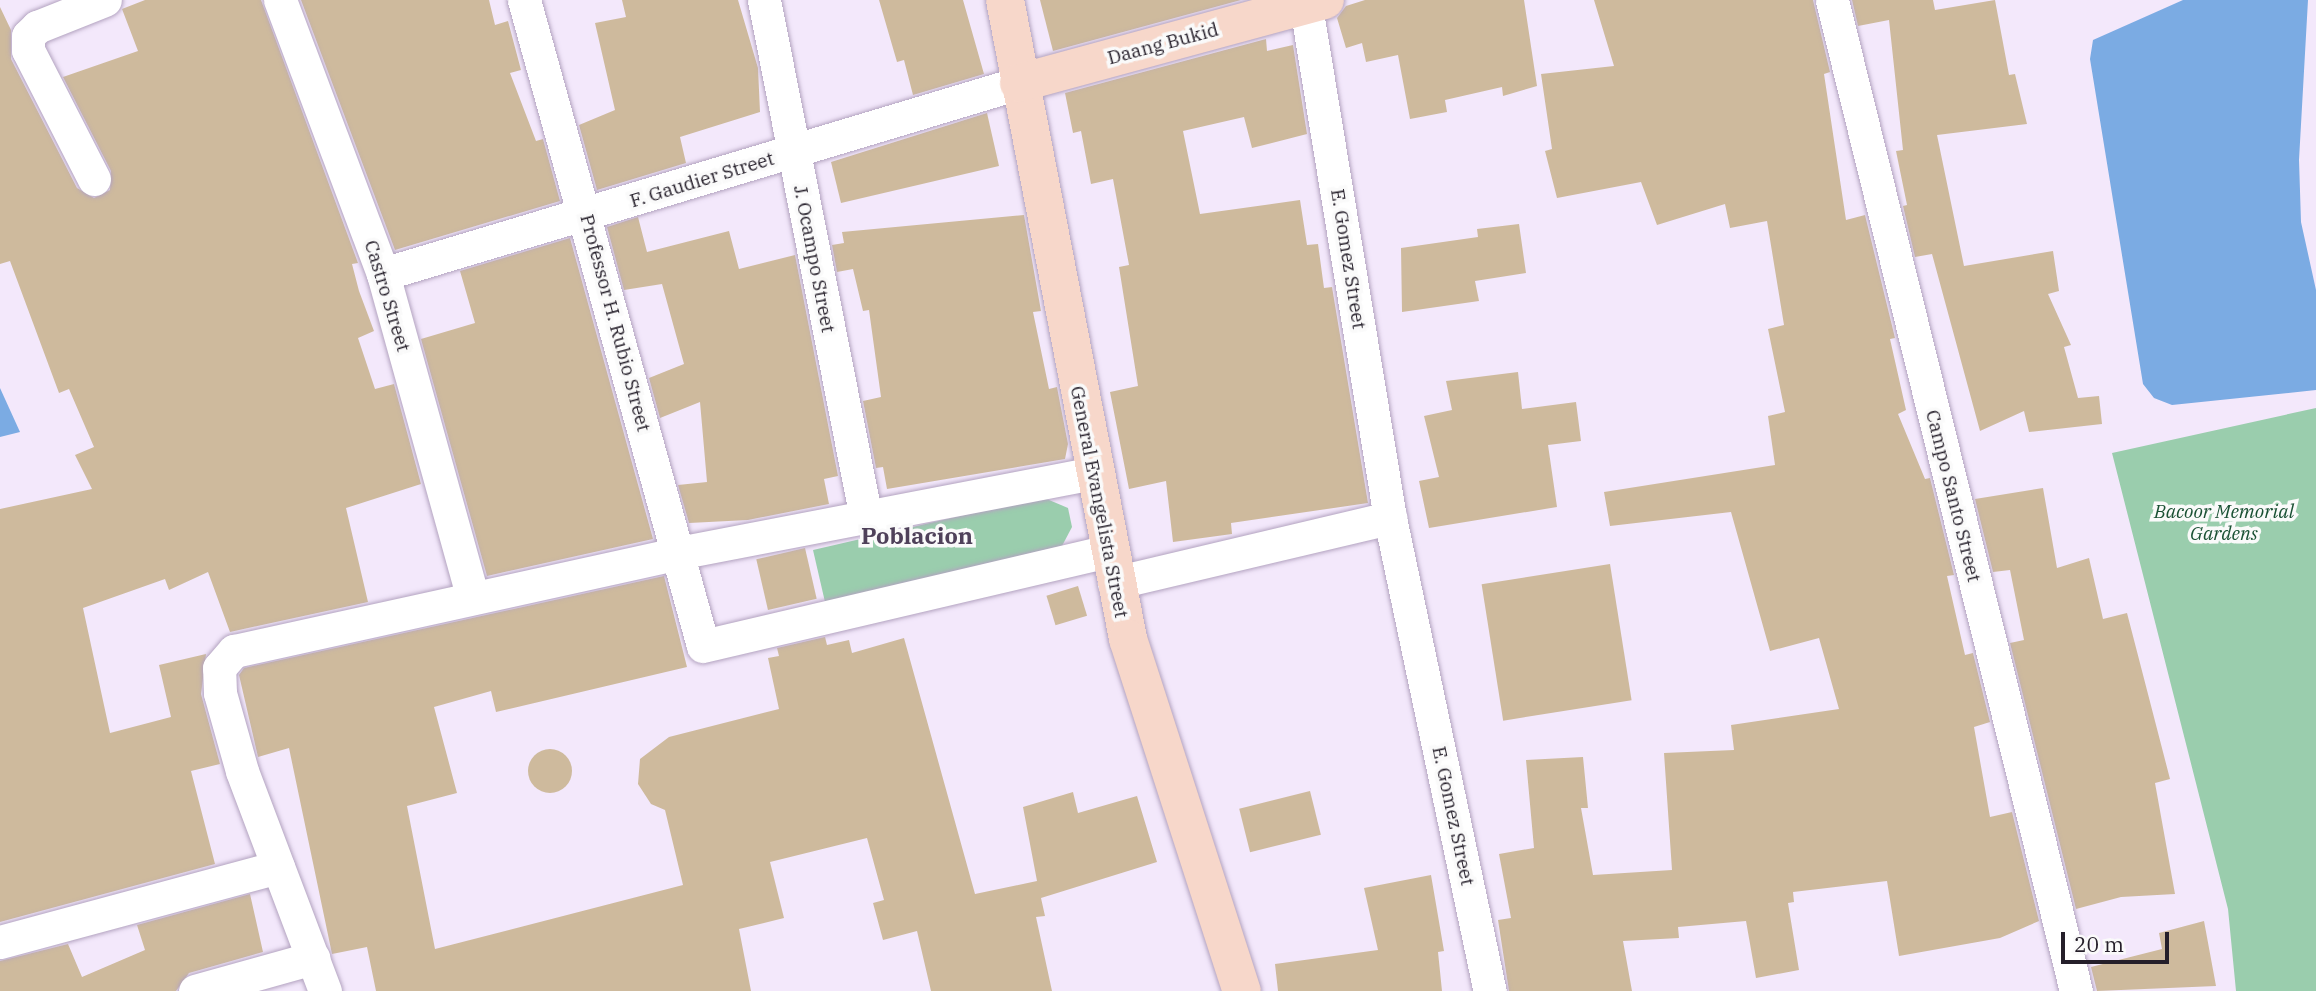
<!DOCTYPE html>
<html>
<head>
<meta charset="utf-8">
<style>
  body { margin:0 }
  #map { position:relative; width:2316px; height:991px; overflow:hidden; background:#f3e8fb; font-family:"IBM Plex Serif",serif }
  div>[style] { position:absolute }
  .green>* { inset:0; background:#9acdad }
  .water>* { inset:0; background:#7babe3 }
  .building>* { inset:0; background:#ceba9d; transform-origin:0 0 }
  .round { border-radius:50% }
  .roads { filter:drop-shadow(0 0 2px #b3a3c0) drop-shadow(0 0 2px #b3a3c0) }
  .street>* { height:33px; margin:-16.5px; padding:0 16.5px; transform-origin:16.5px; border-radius:16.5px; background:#fff }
  .secondary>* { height:38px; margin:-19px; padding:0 19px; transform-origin:19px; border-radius:19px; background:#f7d7ca }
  span { translate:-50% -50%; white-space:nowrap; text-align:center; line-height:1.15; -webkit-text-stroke:7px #fafafa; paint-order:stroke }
  .street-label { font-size:19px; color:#251f2a }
  .park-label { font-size:19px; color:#1a5134; font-style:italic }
  .quarter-label { font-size:23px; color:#4f415a; font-weight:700 }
  .scale { position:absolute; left:2061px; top:932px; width:108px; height:32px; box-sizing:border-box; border:4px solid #251f2a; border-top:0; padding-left:9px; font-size:21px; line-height:24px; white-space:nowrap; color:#251f2a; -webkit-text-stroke:5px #fafafa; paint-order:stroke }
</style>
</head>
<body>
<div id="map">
  <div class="green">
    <i style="clip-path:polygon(2316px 408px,2316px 991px,2236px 991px,2228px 909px,2112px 453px)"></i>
    <i style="clip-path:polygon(1042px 497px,1068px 508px,1072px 527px,1062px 546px,825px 602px,813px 550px)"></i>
  </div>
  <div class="water">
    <i style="clip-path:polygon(2183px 0,2308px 0,2299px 160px,2301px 222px,2316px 290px,2316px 390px,2172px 405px,2154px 398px,2143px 384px,2090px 59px,2093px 40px)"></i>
    <i style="clip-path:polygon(0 388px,20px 432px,0 437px)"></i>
  </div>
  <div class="building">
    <i style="clip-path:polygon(145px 0,261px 0,358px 263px,352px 264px,359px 291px,374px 331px,358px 338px,375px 389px,394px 384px,421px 484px,346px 508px,368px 602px,230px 632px,208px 572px,169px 590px,165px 579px,83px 608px,110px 733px,171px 717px,159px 665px,206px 654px,201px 694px,220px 764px,191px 771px,215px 864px,0 922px,0 509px,92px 489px,75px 455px,94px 447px,69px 389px,59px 393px,10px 261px,0 264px,0 7px,11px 30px,11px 59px,77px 188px,94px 198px,110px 190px,111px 171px,63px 77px,138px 51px,122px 9px)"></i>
    <i style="clip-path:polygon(301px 0,489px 0,495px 25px,508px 21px,521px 70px,510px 73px,536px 141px,543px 139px,560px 201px,395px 250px)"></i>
    <i style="clip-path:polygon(622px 0,738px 0,758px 68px,760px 112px,680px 137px,686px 163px,597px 190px,579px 125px,615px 110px,595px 23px,626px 17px)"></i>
    <i style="clip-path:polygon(879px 0,963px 0,984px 74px,913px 95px,904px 60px,897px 62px)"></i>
    <i style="clip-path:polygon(1040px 0,1241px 0,1053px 51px)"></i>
    <i style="clip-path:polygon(1365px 0,1524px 0,1537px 86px,1503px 96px,1502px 87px,1445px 100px,1447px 112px,1410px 119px,1398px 55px,1366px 62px,1362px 43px,1346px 48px,1337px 18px,1346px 6px)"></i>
    <i style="clip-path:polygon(1594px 0,1813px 0,1830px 72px,1824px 74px,1846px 220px,1865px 215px,1895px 338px,1890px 339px,1906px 410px,1898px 414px,1925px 479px,1930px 478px,1954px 575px,1947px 576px,1965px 655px,1973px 653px,1990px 722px,1974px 727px,1990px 817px,2012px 812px,2039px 921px,2000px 938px,1899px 956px,1887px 881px,1793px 892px,1794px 902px,1788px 903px,1799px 970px,1756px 978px,1746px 921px,1678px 927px,1679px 938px,1623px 941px,1632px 991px,1509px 991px,1498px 920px,1511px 918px,1499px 854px,1534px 848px,1526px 760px,1583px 757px,1588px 808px,1581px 808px,1593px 875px,1672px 870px,1664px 753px,1734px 750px,1731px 725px,1839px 709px,1819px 638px,1770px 651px,1731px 512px,1610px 526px,1604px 492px,1775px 465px,1768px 416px,1785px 412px,1768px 329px,1784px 325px,1767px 221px,1730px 228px,1725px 204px,1657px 225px,1641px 182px,1557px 198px,1545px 151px,1552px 149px,1541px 74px,1614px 66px)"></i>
    <i style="clip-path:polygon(1852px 0,1933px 0,1935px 10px,1995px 0,2009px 75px,2015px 74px,2027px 124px,1937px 135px,1964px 266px,2053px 251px,2059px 291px,2048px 294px,2071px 345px,2064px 347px,2078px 398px,2099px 396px,2102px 424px,2029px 432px,2024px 411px,1980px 431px,1932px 254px,1915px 257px,1903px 206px,1907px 205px,1896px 151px,1903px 150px,1889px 20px,1858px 26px)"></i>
    <i style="clip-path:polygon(1266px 39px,1267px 51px,1293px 45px,1307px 134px,1252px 148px,1244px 117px,1183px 131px,1200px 214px,1300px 200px,1307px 245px,1318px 244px,1324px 288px,1332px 287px,1368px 503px,1231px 523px,1232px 534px,1173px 542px,1166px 481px,1129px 489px,1110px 392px,1138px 386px,1119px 267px,1129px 265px,1113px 179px,1091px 184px,1081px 131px,1073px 133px,1065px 93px)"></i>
    <i style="clip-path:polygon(987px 113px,999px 166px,841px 203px,831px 162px)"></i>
    <i style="clip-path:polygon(1024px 215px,1041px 311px,1033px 312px,1049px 389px,1057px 387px,1060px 403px,1068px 444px,1065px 459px,887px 489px,883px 467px,876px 468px,863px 401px,881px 397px,869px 310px,863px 311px,853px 269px,837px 272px,832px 245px,844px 243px,842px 232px)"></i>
    <i style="clip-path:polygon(638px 217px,647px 252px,729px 231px,739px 269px,795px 255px,838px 476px,824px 479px,829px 504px,748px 520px,689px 523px,678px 485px,707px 482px,700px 402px,660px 418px,649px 378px,684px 364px,662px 284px,624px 290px,607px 227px)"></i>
    <i style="clip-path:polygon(1519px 224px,1526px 273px,1475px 281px,1479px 301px,1402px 312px,1401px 248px,1478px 237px,1477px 229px)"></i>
    <i style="clip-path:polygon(570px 238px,653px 539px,487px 576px,421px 339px,475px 323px,460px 271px)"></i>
    <i style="clip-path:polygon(1518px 372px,1522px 409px,1576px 402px,1581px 441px,1548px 445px,1557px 507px,1429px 528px,1419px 481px,1439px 477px,1424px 416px,1452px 410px,1446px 381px)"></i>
    <i style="clip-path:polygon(2043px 488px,2057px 568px,2089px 558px,2103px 619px,2127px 613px,2170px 779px,2155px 783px,2175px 894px,2121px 897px,2076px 909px,2010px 643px,2024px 640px,2010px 570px,1993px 572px,1975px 499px)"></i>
    <i style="left:805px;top:548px;width:52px;height:50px;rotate:77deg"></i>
    <i style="left:1610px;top:564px;width:138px;height:130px;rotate:81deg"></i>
    <i style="clip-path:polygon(664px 576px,687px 667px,496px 712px,491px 691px,434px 707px,457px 793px,407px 806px,435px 949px,683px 885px,665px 810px,651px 804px,638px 784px,640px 759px,669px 737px,779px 709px,768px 658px,779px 656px,777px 648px,825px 637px,827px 645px,849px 640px,852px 653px,904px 638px,975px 894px,1037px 881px,1023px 807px,1073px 792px,1078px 813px,1137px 796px,1157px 862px,1041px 898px,1045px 916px,1036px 917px,1052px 991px,931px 991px,917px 931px,883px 940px,873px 903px,884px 900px,867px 838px,770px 862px,784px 918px,739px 929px,751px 991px,376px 991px,367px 947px,332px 954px,289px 748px,258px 757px,239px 675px,244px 668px)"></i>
    <i style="left:1078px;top:586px;width:31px;height:33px;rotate:73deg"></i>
    <i class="round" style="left:528px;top:749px;width:44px;height:44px"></i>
    <i style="left:1310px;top:791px;width:45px;height:73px;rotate:76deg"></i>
    <i style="clip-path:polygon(1431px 875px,1444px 951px,1438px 952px,1442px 991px,1278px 991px,1275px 964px,1378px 950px,1364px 888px)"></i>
    <i style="clip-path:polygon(250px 894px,263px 952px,189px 973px,176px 991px,0 991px,0 961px,68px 944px,82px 977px,145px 950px,137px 925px)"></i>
    <i style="clip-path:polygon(2204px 921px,2216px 986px,2097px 991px,2091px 967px,2162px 949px,2159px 933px)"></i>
  </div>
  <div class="roads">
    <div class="street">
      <i style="left:280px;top:0;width:293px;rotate:69.4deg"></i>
      <i style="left:383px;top:274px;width:336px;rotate:74.5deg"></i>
      <i style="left:524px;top:0;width:670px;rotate:74.51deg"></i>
      <i style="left:703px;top:646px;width:415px;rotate:-13.2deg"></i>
      <i style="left:764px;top:0;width:528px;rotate:78.86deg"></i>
      <i style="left:1305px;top:0;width:525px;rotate:80.68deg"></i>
      <i style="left:1390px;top:518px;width:483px;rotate:78.1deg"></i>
      <i style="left:1832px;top:0;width:1021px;rotate:76.17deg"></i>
      <i style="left:94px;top:179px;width:145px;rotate:-117.1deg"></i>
      <i style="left:28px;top:50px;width:14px;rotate:-90deg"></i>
      <i style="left:28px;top:36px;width:13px;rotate:-45deg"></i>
      <i style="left:37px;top:27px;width:73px;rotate:-21.7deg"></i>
      <i style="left:383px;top:274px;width:664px;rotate:-16.72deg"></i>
      <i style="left:1114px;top:583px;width:284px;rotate:-13.3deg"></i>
      <i style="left:0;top:942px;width:288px;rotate:-15.1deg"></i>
      <i style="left:195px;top:991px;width:123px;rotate:-15.6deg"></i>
      <i style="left:325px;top:991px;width:235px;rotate:-110.7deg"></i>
      <i style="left:242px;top:771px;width:81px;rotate:-105.8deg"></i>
      <i style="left:220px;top:693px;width:25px;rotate:-92deg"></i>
      <i style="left:219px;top:668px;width:23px;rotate:-49deg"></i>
      <i style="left:234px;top:651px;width:455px;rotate:-12.4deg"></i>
      <i style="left:678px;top:553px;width:422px;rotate:-10.9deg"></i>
    </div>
    <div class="secondary">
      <i style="left:1005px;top:0;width:651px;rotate:79.1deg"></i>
      <i style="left:1128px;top:639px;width:370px;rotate:72.1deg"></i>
      <i style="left:1019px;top:83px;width:317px;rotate:-15.2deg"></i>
    </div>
  </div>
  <div class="street-label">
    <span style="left:1163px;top:44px;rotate:-15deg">Daang Bukid</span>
    <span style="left:702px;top:180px;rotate:-17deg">F. Gaudier Street</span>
    <span style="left:814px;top:259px;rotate:79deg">J. Ocampo Street</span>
    <span style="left:1348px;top:259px;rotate:81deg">E. Gomez Street</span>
    <span style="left:387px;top:296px;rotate:73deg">Castro Street</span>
    <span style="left:615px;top:323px;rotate:75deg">Professor H. Rubio Street</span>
    <span style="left:1953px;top:496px;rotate:76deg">Campo Santo Street</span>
    <span style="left:1099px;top:502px;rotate:79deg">General Evangelista Street</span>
    <span style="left:1453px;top:816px;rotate:78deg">E. Gomez Street</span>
  </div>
  <div class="park-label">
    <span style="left:2224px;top:523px">Bacoor Memorial<br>Gardens</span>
  </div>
  <div class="quarter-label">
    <span style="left:917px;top:535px">Poblacion</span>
  </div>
  <div class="scale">20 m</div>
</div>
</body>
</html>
